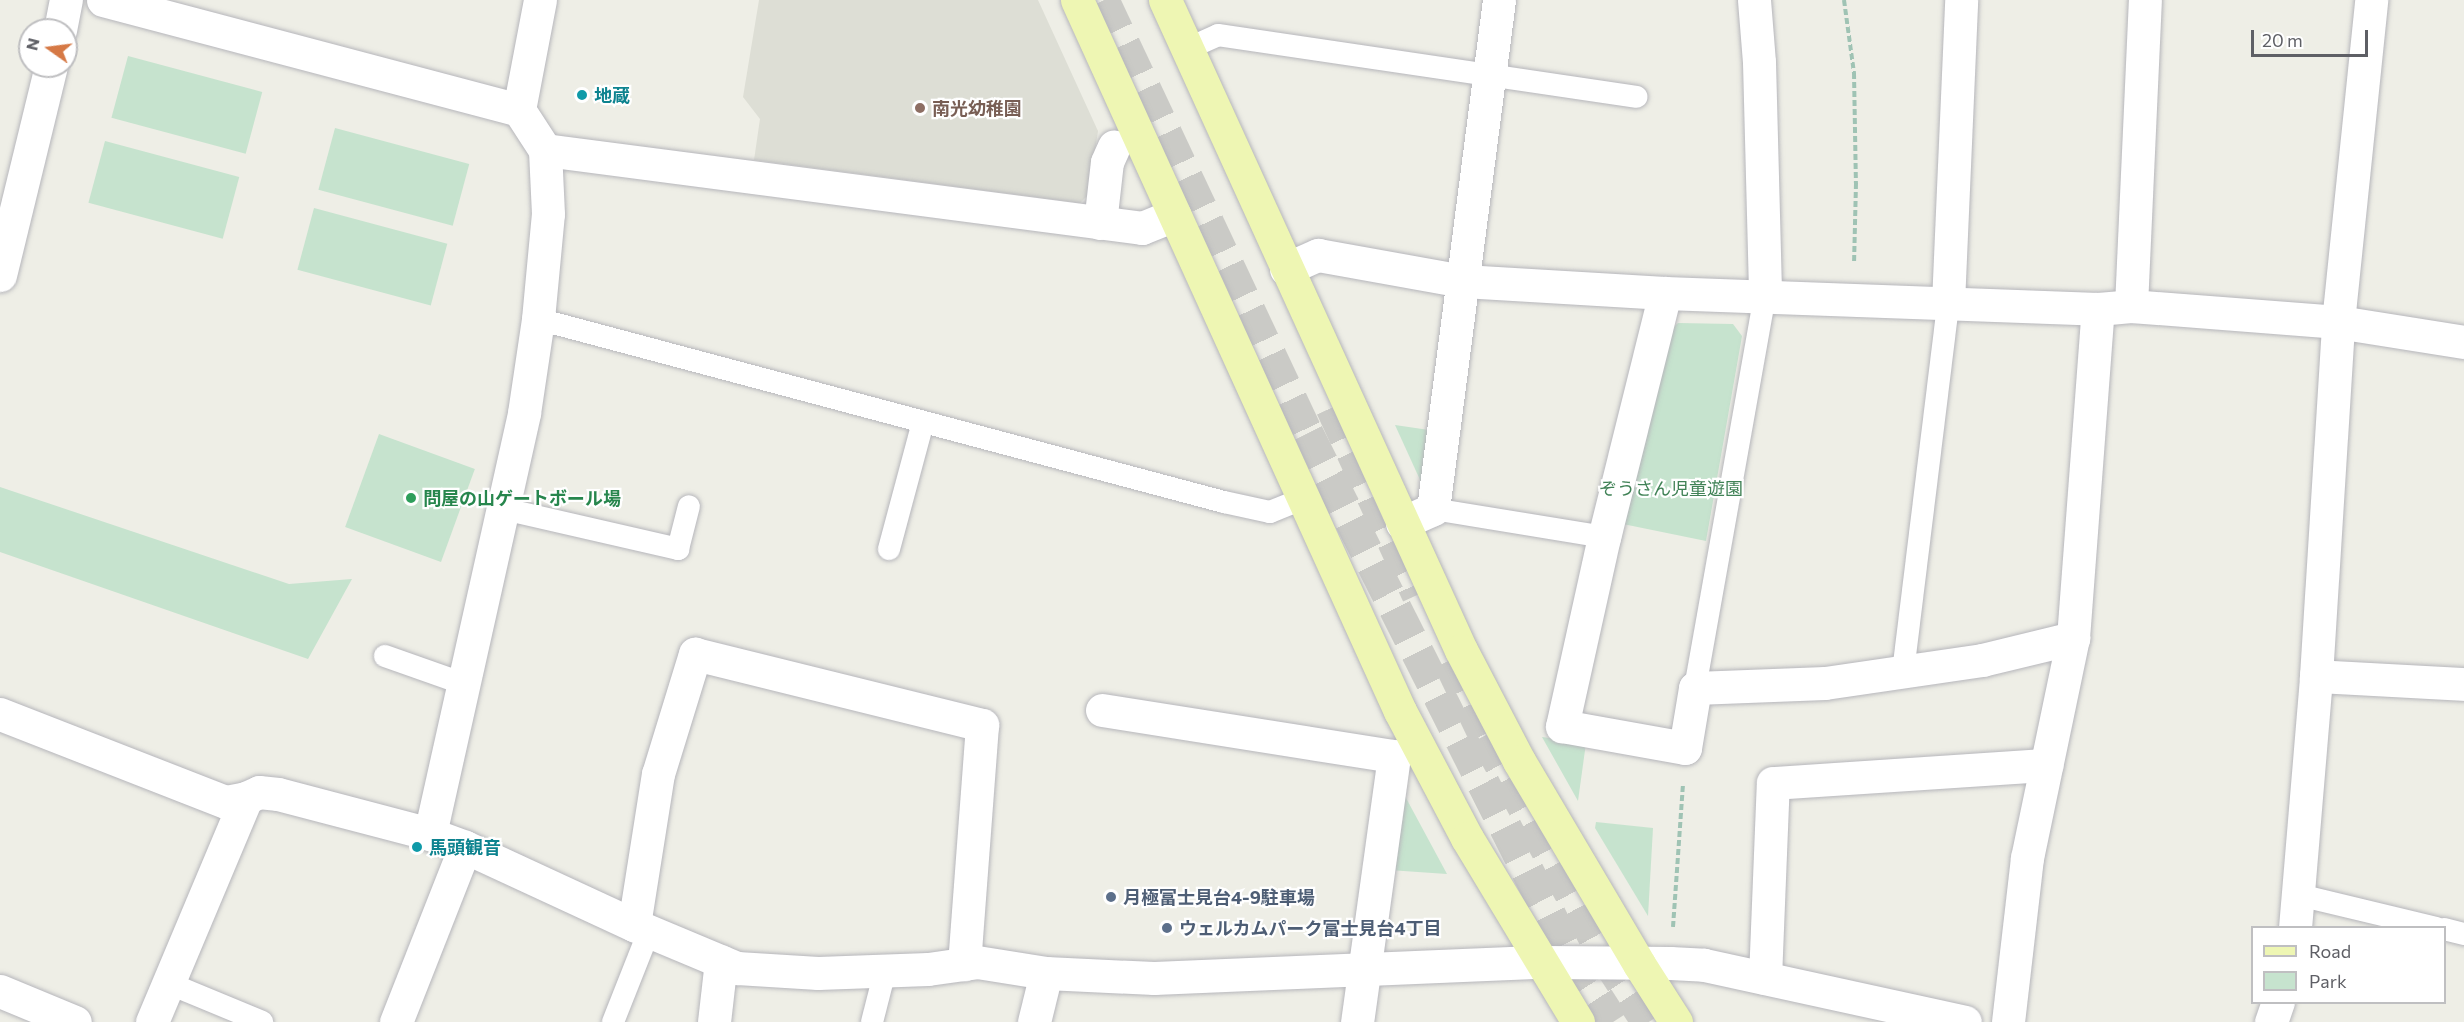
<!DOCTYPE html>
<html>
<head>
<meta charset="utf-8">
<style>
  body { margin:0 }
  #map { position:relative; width:2464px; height:1022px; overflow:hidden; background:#eeeee6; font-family:Commissioner,"Noto Sans JP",sans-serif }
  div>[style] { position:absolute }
  .education>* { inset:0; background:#ddded5 }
  .green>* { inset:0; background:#c6e3ce; transform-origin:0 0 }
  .primary-tunnel>* { height:33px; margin-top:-16.5px; transform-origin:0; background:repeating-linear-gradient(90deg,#cacac6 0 33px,transparent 0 49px) }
  .path>* { height:4px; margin-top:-2px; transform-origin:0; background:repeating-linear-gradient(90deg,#9fc3b4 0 6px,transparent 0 9px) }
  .roads { filter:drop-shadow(0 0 2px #b6b6bb) drop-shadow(0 0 2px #b6b6bb) }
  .service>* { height:22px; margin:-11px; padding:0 11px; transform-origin:11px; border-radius:11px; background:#fff }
  .minor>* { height:33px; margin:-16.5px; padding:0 16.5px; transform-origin:16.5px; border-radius:16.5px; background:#fff }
  .primary>* { height:33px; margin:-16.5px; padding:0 16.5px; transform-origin:16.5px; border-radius:16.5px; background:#eef6b3 }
  .dots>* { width:16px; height:16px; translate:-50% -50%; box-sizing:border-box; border:3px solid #fff; border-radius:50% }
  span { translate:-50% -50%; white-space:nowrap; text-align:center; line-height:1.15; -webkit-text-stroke:4.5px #fff; paint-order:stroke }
  .culture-label { font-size:18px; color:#0d838f; font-weight:700 }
  .left { translate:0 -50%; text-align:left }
  .education-label { font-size:18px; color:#785e54; font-weight:700 }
  .park-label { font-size:18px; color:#408256 }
  .leisure-label { font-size:18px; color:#27864d; font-weight:700 }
  .service-label { font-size:18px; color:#4e5e75; font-weight:700 }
  .legend { position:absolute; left:2251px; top:926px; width:195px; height:78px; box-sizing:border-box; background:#fff; border:2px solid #bfbfc1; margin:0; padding:8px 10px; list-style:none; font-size:18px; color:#5e5f65 }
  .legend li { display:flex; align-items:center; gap:12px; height:30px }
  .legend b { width:30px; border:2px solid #bfbfc1 }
  .north { position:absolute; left:18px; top:18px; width:60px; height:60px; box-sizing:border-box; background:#fff; border:2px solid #bfbfc1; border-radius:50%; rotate:284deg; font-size:16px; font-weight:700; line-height:24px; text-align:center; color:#5e5f65 }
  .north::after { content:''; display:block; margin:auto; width:21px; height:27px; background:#d67945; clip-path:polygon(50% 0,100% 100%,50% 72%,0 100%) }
  .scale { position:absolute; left:2251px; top:30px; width:117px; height:27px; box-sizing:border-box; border:3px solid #5e5f65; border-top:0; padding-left:8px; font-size:18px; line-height:21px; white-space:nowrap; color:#5e5f65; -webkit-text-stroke:4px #fff; paint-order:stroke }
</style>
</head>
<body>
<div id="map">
  <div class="education">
    <i style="clip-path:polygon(759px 0,1038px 0,1098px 131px,1088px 195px,1080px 203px,754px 160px,760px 119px,743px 97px)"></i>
  </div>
  <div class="green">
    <i style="left:128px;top:56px;width:139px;height:64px;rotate:15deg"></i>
    <i style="left:335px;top:128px;width:139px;height:64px;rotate:15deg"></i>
    <i style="left:105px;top:141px;width:139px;height:64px;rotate:15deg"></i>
    <i style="left:314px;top:208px;width:138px;height:64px;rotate:15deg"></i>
    <i style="clip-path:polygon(1678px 323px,1733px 324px,1742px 336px,1706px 541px,1618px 523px,1663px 337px)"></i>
    <i style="clip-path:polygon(1395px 425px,1429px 430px,1421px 482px)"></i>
    <i style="left:379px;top:434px;width:102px;height:99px;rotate:20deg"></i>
    <i style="clip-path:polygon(0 487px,289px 584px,352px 579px,308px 659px,0 552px)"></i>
    <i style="clip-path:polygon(1542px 737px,1586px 743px,1578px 801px)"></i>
    <i style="clip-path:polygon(1399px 785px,1447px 874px,1389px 870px)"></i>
    <i style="clip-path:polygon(1596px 822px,1653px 828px,1648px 916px,1595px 828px)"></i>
  </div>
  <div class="primary-tunnel">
    <i style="left:1103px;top:0;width:479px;rotate:64.8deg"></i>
    <i style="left:1307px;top:433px;width:587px;rotate:63.26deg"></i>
    <i style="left:1571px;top:957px;width:77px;rotate:57.1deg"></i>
    <i style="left:1332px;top:407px;width:206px;rotate:65.3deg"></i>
    <i style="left:1449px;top:660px;width:83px;rotate:64.4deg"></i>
    <i style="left:1485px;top:735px;width:249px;rotate:61.5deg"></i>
    <i style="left:1604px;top:954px;width:81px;rotate:57.1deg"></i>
  </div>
  <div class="path">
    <i style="left:1844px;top:0;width:74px;rotate:82.2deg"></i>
    <i style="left:1854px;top:73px;width:110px;rotate:89deg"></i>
    <i style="left:1856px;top:183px;width:80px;rotate:91.4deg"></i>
    <i style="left:1673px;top:927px;width:142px;rotate:-86deg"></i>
  </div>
  <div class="roads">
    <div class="service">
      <i style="left:1187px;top:49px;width:34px;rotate:-24deg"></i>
      <i style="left:1218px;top:35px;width:423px;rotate:8.4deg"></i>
      <i style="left:538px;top:319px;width:710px;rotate:14.94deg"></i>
      <i style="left:1224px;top:502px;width:47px;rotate:12.3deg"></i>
      <i style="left:1270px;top:512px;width:35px;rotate:-22deg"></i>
      <i style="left:504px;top:509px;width:179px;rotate:12.9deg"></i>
      <i style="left:678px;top:549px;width:44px;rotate:-75.7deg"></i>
      <i style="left:1433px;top:509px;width:173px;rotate:9.3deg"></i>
      <i style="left:889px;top:549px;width:131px;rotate:-75deg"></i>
      <i style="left:385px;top:656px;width:84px;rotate:19.5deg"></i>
      <i style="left:1903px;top:672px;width:372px;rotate:-83deg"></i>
      <i style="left:1695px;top:688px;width:398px;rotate:-79.9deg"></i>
      <i style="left:2299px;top:895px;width:141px;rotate:13.5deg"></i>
      <i style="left:2444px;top:929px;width:21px;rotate:14deg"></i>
      <i style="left:168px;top:983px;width:102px;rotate:22.5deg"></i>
      <i style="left:613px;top:1022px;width:98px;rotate:-68.4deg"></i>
      <i style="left:872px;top:1022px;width:53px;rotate:-75.7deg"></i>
    </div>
    <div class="minor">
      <i style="left:103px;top:0;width:430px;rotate:14.8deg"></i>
      <i style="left:1754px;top:0;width:62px;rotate:85.4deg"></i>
      <i style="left:1759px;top:62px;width:234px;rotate:88.5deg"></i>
      <i style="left:60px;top:30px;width:31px;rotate:-79deg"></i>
      <i style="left:545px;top:150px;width:602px;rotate:7.44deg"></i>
      <i style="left:1142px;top:228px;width:35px;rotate:-22deg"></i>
      <i style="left:1100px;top:223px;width:61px;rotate:-83.5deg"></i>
      <i style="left:1107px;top:162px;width:17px;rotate:-66deg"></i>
      <i style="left:1286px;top:269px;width:35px;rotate:-24deg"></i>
      <i style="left:1318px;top:255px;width:147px;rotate:10.2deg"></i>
      <i style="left:1463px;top:281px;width:202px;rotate:3.4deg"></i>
      <i style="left:1665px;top:293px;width:433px;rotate:2.1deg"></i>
      <i style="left:2098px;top:309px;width:33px;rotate:-5deg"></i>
      <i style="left:2131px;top:306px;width:208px;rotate:4.4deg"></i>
      <i style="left:2338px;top:322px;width:128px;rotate:9deg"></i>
      <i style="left:0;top:275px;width:215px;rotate:-76.3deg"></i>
      <i style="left:1665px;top:293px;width:252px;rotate:104deg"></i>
      <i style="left:1604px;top:537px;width:194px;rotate:102.5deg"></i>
      <i style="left:1562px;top:726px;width:125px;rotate:10.1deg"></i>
      <i style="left:1685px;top:748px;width:61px;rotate:-80.5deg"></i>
      <i style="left:1695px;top:688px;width:130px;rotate:-2.2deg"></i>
      <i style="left:1825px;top:683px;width:159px;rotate:-8.3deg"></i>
      <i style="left:1982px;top:660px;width:94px;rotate:-13.6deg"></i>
      <i style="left:1948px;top:303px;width:303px;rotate:-87.5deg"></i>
      <i style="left:2131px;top:306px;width:306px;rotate:-87.4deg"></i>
      <i style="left:1402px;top:523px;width:34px;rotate:-24deg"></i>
      <i style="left:1433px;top:509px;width:513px;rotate:-82.61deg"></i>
      <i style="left:2316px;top:676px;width:148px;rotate:3.1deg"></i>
      <i style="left:1102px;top:710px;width:296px;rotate:9deg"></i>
      <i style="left:1394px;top:756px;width:269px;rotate:97.9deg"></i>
      <i style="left:0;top:714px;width:243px;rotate:21.3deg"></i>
      <i style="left:226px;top:802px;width:20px;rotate:-11deg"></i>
      <i style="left:246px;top:798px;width:14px;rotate:-25deg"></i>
      <i style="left:259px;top:792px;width:19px;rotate:6deg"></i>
      <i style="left:278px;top:794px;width:157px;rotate:14.7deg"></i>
      <i style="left:430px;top:834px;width:37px;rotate:20deg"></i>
      <i style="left:465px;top:847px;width:186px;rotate:24.8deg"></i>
      <i style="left:634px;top:925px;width:112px;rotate:22.7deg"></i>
      <i style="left:737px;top:968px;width:81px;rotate:3.5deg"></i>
      <i style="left:818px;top:973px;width:110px;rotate:-2.1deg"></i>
      <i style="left:928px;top:969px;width:49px;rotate:-8.1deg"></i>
      <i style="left:977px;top:962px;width:70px;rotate:9.1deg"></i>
      <i style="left:1046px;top:973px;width:108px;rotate:2.7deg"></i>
      <i style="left:1154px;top:978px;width:386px;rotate:-2.4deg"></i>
      <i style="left:1540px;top:962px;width:130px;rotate:0.4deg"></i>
      <i style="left:1670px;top:963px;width:34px;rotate:3deg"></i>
      <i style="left:1704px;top:965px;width:267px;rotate:12.3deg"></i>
      <i style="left:430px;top:834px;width:431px;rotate:-77.4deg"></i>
      <i style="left:524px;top:413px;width:95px;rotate:-81.5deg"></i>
      <i style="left:538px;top:319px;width:105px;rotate:-84.6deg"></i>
      <i style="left:548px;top:214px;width:64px;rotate:-92.7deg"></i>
      <i style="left:545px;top:150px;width:48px;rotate:-123deg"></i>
      <i style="left:519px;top:110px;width:112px;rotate:-79.2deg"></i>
      <i style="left:634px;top:925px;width:153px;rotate:-81deg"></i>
      <i style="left:658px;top:774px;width:126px;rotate:-72.9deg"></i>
      <i style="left:695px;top:654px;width:296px;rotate:13.9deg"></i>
      <i style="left:982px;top:725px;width:240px;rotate:94.3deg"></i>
      <i style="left:2295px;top:928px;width:253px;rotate:-85.2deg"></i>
      <i style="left:2316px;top:676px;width:355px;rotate:-86.4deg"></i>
      <i style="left:2338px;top:322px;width:324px;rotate:-84.1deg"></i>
      <i style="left:1765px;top:978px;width:195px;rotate:-87.7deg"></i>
      <i style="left:1773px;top:783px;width:274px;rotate:-3.8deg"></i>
      <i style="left:0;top:991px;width:81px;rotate:22.5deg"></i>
      <i style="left:152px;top:1022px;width:243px;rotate:-67.2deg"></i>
      <i style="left:396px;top:1022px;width:188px;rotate:-68.5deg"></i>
      <i style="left:714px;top:1022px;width:61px;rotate:-83.5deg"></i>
      <i style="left:1034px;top:1022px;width:50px;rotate:-76.2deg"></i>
      <i style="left:2008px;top:1022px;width:165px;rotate:-83.4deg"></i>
      <i style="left:2027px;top:858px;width:225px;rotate:-78.2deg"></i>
      <i style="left:2073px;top:638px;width:330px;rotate:-85.7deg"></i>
      <i style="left:2271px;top:1022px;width:21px;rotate:-71deg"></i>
    </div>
    <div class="primary">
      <i style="left:1077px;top:0;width:781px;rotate:65.57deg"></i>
      <i style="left:1400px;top:711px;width:144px;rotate:62.2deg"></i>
      <i style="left:1467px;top:838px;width:215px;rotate:58.9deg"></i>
      <i style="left:1165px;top:0;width:714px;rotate:65.52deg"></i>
      <i style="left:1461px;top:650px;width:125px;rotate:62.4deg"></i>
      <i style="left:1519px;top:761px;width:236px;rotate:59.4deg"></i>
      <i style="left:1639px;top:964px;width:69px;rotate:57.5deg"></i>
    </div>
  </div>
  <div class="dots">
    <i style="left:582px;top:95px;background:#0f9aa8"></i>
    <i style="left:920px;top:108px;background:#8d6e63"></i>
    <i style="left:411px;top:498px;background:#2e9e5b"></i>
    <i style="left:417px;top:847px;background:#0f9aa8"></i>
    <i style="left:1111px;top:897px;background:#5c6f8a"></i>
    <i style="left:1167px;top:928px;background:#5c6f8a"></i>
  </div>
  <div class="culture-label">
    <span class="left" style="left:594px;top:95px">地蔵</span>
    <span class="left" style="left:429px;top:847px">馬頭観音</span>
  </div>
  <div class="education-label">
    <span class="left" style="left:932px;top:108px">南光幼稚園</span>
  </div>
  <div class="park-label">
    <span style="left:1671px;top:488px">ぞうさん児童遊園</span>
  </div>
  <div class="leisure-label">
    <span class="left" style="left:423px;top:498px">問屋の山ゲートボール場</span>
  </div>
  <div class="service-label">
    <span class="left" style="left:1123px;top:897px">月極富士見台4-9駐車場</span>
    <span class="left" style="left:1179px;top:928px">ウェルカムパーク富士見台4丁目</span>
  </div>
  <ul class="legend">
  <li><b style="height:8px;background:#eef6b3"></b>Road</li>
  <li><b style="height:16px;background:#c6e3ce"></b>Park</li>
  </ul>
  <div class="north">N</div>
  <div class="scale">20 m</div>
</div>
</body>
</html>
